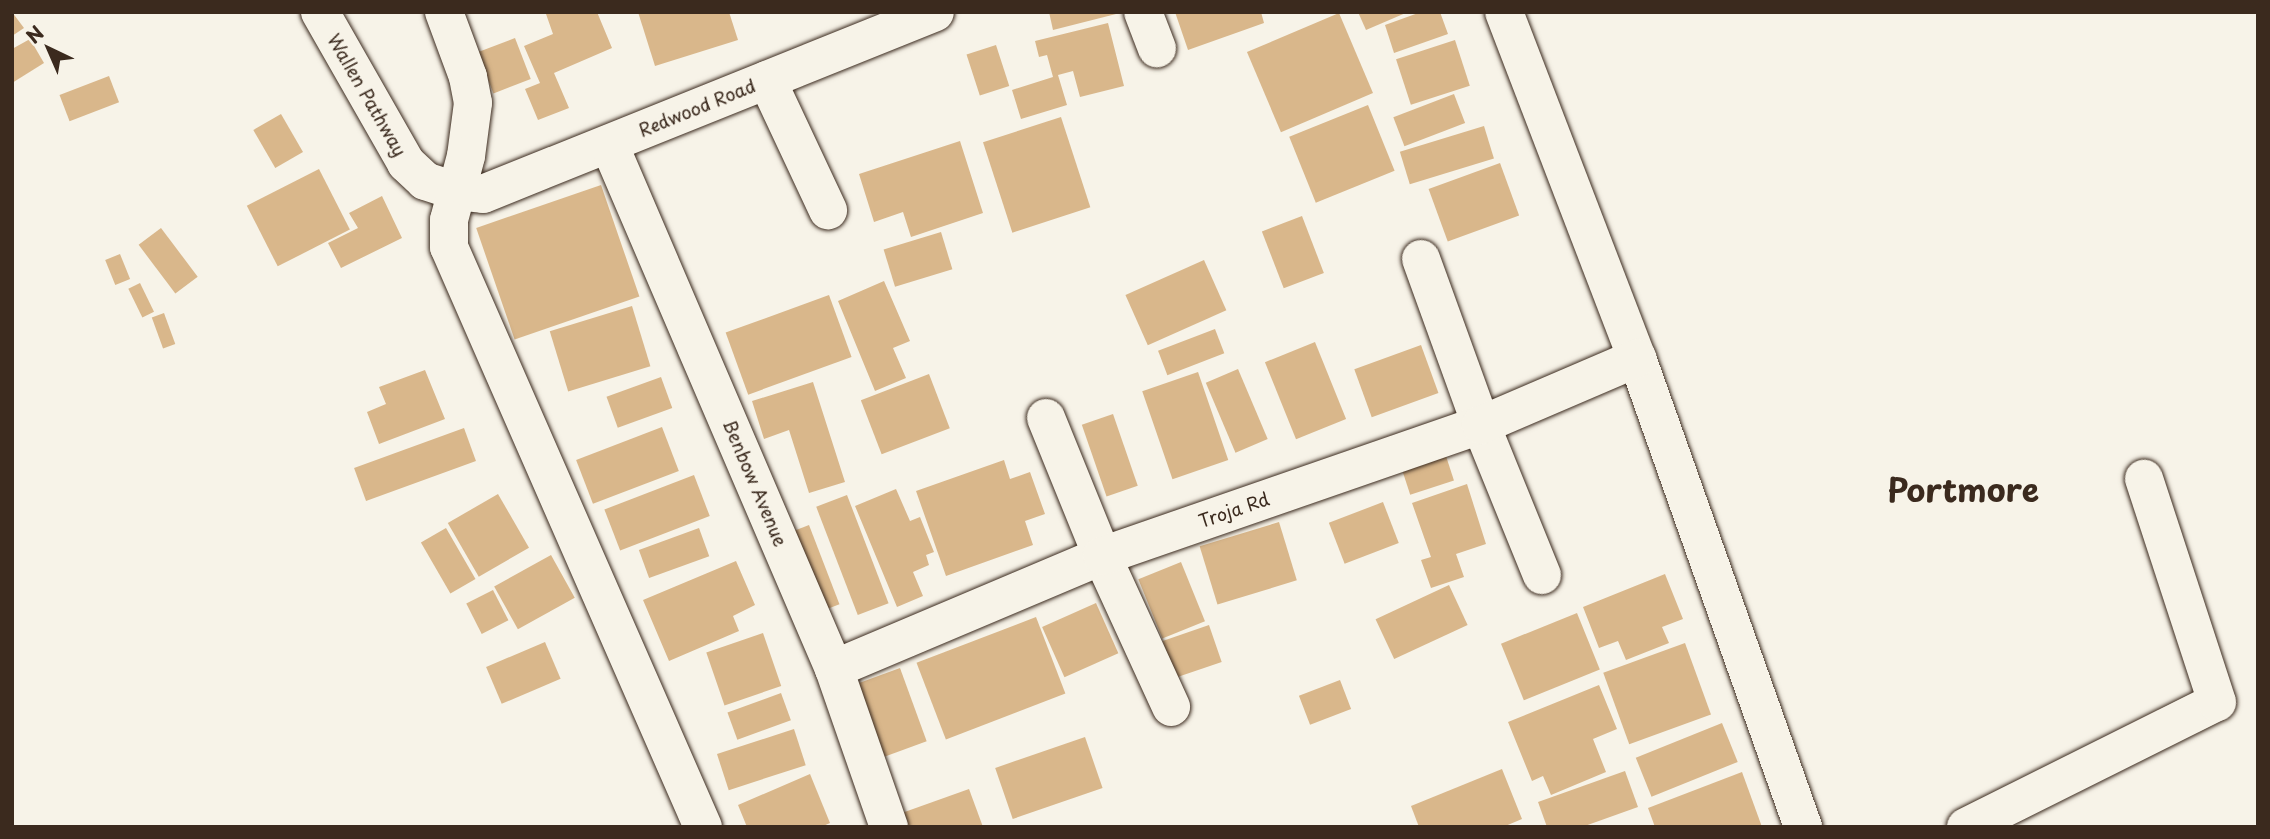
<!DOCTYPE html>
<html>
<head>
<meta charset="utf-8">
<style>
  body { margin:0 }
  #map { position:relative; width:2270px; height:839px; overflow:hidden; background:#f7f3e8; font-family:"Playpen Sans",sans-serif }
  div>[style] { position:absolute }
  .building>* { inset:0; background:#d9b78b; transform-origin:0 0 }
  .roads { filter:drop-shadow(0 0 2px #3b2a1e) drop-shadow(0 0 2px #3b2a1e) }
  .minor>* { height:38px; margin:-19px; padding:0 19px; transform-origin:19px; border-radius:19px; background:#f7f3e8 }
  span { translate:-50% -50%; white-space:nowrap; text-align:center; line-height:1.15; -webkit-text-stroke:5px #f7f3e8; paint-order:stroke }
  .street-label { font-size:18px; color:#3b2a1e }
  .town-label { font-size:32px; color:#3b2a1e; font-weight:700 }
  .frame { position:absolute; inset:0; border:14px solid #3b2a1e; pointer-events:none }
  .north { position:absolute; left:14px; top:14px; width:70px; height:70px; -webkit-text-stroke:5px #f7f3e8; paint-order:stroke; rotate:316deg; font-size:19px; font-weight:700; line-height:28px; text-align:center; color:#3b2a1e }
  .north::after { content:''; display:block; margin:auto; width:24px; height:32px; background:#3b2a1e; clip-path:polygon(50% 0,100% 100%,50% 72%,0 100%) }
</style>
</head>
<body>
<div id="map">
  <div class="building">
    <i style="clip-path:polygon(12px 12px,24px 28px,12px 36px)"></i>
    <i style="clip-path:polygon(550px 12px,597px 12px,612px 48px,554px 73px,569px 108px,538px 120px,525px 89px,540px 83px,524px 46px,553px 34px,546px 14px)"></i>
    <i style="clip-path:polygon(638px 12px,729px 12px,738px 40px,655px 66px)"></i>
    <i style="clip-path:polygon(1049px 12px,1120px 12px,1120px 13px,1053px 30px)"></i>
    <i style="clip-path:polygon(1175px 12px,1261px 12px,1264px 23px,1188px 50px)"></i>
    <i style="clip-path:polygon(1358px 12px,1408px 12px,1366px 30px)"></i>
    <i style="clip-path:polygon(1421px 12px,1440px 12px,1448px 34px,1394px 53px,1385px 25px)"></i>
    <i style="left:1339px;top:13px;width:87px;height:100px;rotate:67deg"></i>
    <i style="clip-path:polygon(1108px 23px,1124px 86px,1080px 97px,1073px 71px,1058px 75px,1067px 105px,1021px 119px,1012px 90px,1053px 77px,1047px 55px,1039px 57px,1035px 41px)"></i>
    <i style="left:515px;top:38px;width:44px;height:40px;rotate:69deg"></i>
    <i style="clip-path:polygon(30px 39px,44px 63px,12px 83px,12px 49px)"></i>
    <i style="left:1455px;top:40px;width:48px;height:62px;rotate:72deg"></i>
    <i style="left:996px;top:45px;width:43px;height:31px;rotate:72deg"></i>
    <i style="left:109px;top:76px;width:28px;height:53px;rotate:69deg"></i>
    <i style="left:1454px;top:94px;width:31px;height:65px;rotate:69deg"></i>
    <i style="left:1368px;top:105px;width:71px;height:85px;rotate:68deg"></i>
    <i style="left:281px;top:114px;width:44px;height:32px;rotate:60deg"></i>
    <i style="left:1061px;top:117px;width:95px;height:82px;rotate:72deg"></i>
    <i style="left:1484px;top:126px;width:34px;height:88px;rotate:73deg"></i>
    <i style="clip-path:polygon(960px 141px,983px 213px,911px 237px,903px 212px,874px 222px,859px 174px)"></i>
    <i style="left:1500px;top:163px;width:56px;height:76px;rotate:70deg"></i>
    <i style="left:319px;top:169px;width:68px;height:81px;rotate:63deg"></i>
    <i style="left:601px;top:185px;width:118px;height:132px;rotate:71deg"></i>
    <i style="clip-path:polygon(382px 196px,402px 238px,341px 268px,328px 243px,358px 228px,349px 213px)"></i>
    <i style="left:1302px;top:216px;width:61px;height:43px;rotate:69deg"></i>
    <i style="left:161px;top:228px;width:61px;height:28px;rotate:53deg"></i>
    <i style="left:941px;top:232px;width:39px;height:60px;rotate:73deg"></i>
    <i style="left:120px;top:254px;width:27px;height:16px;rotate:68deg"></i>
    <i style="left:1204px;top:260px;width:55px;height:86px;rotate:66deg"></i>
    <i style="clip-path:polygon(884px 281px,910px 341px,893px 348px,906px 378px,875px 391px,838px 301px)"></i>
    <i style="left:140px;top:283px;width:32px;height:13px;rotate:64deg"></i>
    <i style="left:829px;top:295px;width:66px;height:110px;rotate:70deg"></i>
    <i style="left:632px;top:306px;width:63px;height:86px;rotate:73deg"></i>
    <i style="left:164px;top:313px;width:33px;height:13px;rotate:70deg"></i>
    <i style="left:1215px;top:329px;width:26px;height:61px;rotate:69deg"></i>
    <i style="left:1315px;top:342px;width:83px;height:54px;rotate:68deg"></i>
    <i style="left:1421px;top:345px;width:51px;height:71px;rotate:70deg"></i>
    <i style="left:1238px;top:369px;width:76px;height:35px;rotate:67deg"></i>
    <i style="clip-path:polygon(425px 370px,445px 419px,379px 444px,367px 412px,386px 404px,379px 387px)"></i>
    <i style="left:1198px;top:372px;width:93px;height:59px;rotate:71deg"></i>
    <i style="left:929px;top:374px;width:58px;height:73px;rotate:69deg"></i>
    <i style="left:661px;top:377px;width:33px;height:58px;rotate:70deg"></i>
    <i style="clip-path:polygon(813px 382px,845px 482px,809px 493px,789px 430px,764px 439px,752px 401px)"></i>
    <i style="left:1113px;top:414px;width:76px;height:33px;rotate:71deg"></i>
    <i style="left:662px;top:427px;width:47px;height:92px;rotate:69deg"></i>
    <i style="left:464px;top:428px;width:35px;height:117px;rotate:70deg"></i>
    <i style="left:1445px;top:453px;width:29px;height:46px;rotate:72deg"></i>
    <i style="clip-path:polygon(1004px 460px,1010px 479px,1030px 472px,1045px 514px,1025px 521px,1033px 545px,946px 576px,916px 491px)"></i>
    <i style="left:694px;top:475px;width:44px;height:96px;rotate:69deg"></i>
    <i style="clip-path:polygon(1467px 484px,1486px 544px,1456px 554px,1464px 577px,1431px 588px,1421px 560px,1431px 557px,1412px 503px)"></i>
    <i style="clip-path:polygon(896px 489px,910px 521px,920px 517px,934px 552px,926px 555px,929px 565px,913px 572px,923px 596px,897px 607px,855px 506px)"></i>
    <i style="left:498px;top:494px;width:62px;height:58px;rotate:60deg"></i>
    <i style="left:847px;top:495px;width:116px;height:33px;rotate:69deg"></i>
    <i style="left:1383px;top:502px;width:44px;height:58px;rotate:69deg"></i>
    <i style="left:1279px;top:522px;width:61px;height:83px;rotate:73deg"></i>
    <i style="left:809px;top:525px;width:85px;height:20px;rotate:69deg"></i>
    <i style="left:446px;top:528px;width:59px;height:29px;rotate:60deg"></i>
    <i style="left:699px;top:528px;width:30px;height:64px;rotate:70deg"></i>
    <i style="left:551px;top:555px;width:49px;height:65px;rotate:61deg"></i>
    <i style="clip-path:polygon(736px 561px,755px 605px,733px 616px,739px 631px,669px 661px,643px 600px)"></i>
    <i style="left:1181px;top:562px;width:64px;height:46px;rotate:68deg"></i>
    <i style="clip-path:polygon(1665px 574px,1683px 619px,1662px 627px,1669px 643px,1626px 660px,1618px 641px,1599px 648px,1583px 607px)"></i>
    <i style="left:1449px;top:585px;width:44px;height:81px;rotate:65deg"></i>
    <i style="left:493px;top:590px;width:34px;height:30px;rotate:63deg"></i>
    <i style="left:1096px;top:603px;width:55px;height:59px;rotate:66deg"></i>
    <i style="left:1577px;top:613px;width:61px;height:82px;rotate:68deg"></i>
    <i style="left:1036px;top:617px;width:82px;height:128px;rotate:69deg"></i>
    <i style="left:1209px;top:625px;width:39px;height:49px;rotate:71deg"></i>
    <i style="left:763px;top:633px;width:56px;height:60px;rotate:71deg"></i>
    <i style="left:545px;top:642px;width:40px;height:64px;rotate:67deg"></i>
    <i style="left:1685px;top:643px;width:76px;height:87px;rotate:70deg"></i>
    <i style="left:900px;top:668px;width:78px;height:53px;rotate:70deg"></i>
    <i style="left:1340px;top:680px;width:31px;height:44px;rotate:69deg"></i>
    <i style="clip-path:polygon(1599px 685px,1617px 729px,1593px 739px,1606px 772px,1551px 795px,1543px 776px,1532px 781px,1508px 722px)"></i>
    <i style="left:781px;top:693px;width:29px;height:57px;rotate:70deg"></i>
    <i style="left:1722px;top:723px;width:42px;height:93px;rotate:68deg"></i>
    <i style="left:794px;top:729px;width:38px;height:81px;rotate:72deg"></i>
    <i style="left:1085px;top:737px;width:54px;height:95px;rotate:71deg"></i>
    <i style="clip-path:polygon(1502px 769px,1522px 819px,1503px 827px,1419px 827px,1411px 806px)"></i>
    <i style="clip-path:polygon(1625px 771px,1638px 807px,1582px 827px,1547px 827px,1538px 802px)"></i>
    <i style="clip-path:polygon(1742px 772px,1762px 827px,1655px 827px,1648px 808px)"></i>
    <i style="clip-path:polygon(810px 774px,830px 823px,821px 827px,747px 827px,738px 805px)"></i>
    <i style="clip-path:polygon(969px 789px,983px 827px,903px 827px,899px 814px)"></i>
  </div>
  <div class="roads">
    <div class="minor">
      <i style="left:320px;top:12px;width:174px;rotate:60.3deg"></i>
      <i style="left:406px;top:163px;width:26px;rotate:43deg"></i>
      <i style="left:425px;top:181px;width:33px;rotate:18deg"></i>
      <i style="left:456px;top:191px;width:27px;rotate:6deg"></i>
      <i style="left:483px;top:194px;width:487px;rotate:-21.9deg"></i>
      <i style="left:444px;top:12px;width:69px;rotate:69.7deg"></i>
      <i style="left:468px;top:77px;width:26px;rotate:79deg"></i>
      <i style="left:473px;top:103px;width:53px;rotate:97.5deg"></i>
      <i style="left:466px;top:156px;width:66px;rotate:104.9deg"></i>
      <i style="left:449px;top:220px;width:27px;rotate:90deg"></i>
      <i style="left:449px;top:247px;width:633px;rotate:66.35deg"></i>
      <i style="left:1143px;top:12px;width:39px;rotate:69deg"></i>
      <i style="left:1504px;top:12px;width:371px;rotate:69deg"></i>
      <i style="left:1637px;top:358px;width:498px;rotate:70.5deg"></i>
      <i style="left:767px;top:80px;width:144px;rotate:64.9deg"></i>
      <i style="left:609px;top:144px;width:571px;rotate:66.8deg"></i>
      <i style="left:834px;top:669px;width:167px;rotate:70.8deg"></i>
      <i style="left:1421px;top:259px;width:177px;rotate:70.1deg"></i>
      <i style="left:1481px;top:425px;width:162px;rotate:67.9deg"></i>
      <i style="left:1046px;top:418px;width:149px;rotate:67.9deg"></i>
      <i style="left:1102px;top:556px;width:166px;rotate:65.4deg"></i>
      <i style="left:834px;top:669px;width:291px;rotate:-22.9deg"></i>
      <i style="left:1102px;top:556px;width:401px;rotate:-19.1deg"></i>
      <i style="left:1481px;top:425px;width:170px;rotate:-23.2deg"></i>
      <i style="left:1966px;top:827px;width:280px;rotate:-26.5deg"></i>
      <i style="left:2217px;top:702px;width:235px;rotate:-108.1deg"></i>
    </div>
  </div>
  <div class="street-label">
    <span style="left:367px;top:95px;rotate:60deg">Wallen Pathway</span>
    <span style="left:697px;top:108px;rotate:-22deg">Redwood Road</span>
    <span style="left:755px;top:483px;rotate:67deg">Benbow Avenue</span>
    <span style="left:1234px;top:510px;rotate:-19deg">Troja Rd</span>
  </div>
  <div class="town-label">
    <span style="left:1963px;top:489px">Portmore</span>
  </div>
  <div class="frame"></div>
  <div class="north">N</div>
</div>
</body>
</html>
